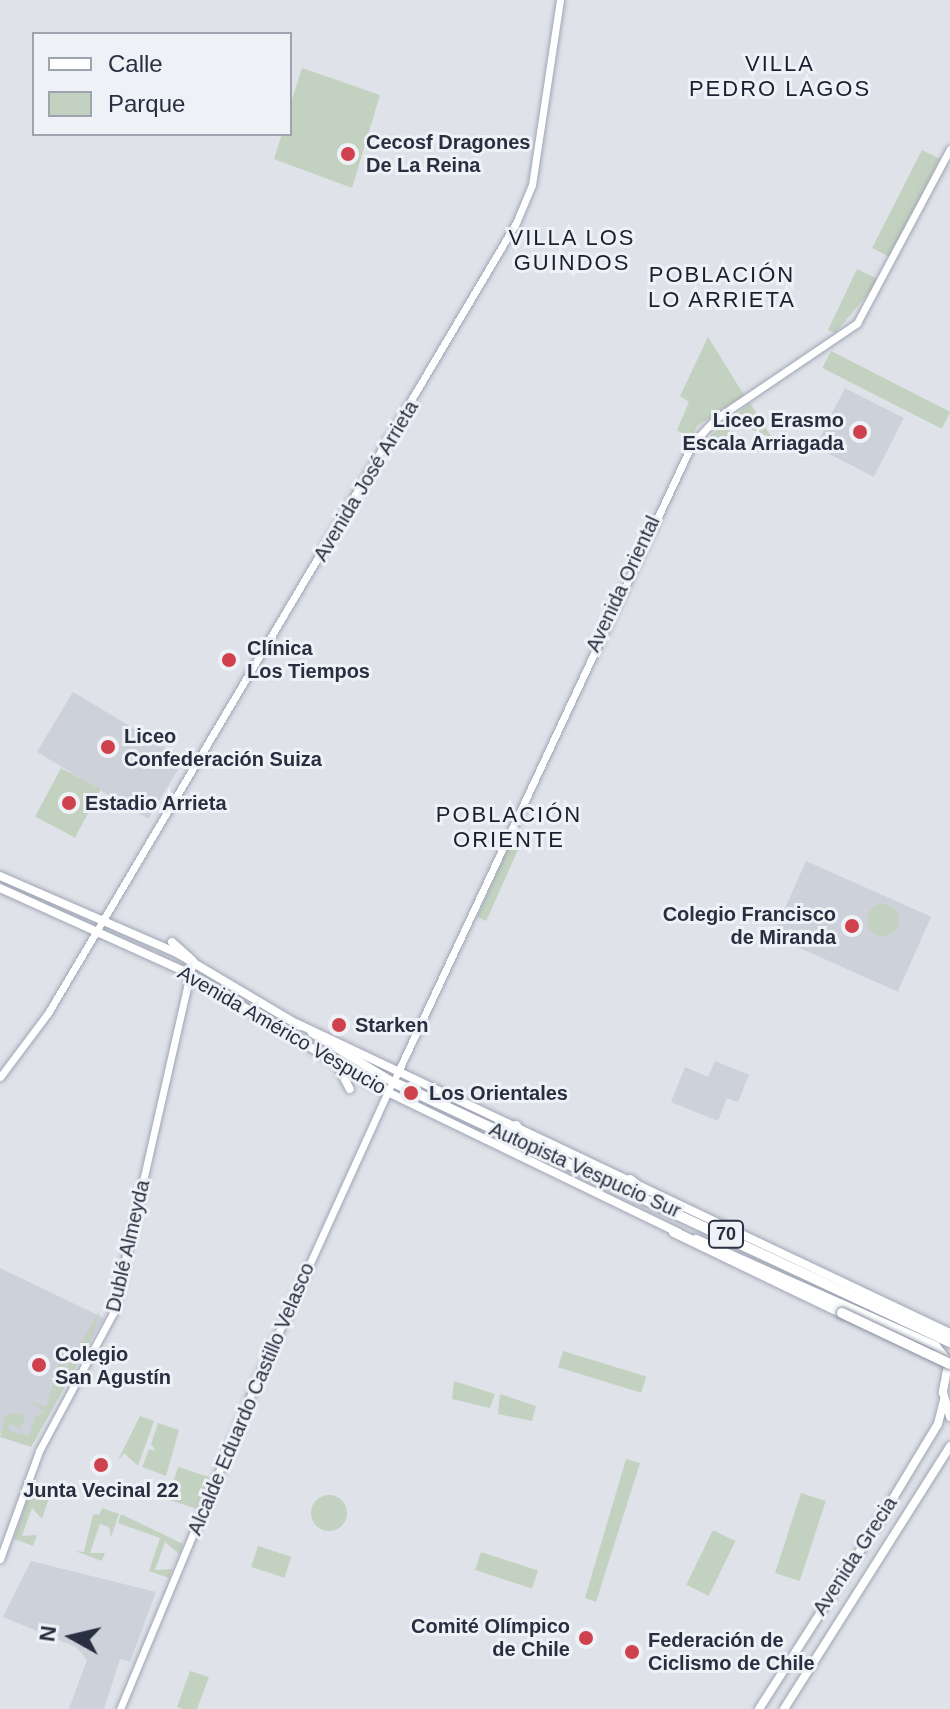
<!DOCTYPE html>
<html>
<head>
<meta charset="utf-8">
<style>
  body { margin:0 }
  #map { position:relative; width:950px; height:1709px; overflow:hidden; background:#dfe2e8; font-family:Helvetica,sans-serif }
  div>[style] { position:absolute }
  .built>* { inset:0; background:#cdd1da; transform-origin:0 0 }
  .green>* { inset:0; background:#c3d2c0; transform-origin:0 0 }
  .round { border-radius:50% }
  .roads { filter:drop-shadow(0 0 2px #9ea5b4) drop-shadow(0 0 2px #9ea5b4) }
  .secondary>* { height:7px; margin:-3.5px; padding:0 3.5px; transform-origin:3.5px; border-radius:3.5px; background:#fff }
  .primary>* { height:8px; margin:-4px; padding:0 4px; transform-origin:4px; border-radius:4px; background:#fff }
  .motorway>* { height:10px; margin:-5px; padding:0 5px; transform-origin:5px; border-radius:5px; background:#fff }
  .bridges { filter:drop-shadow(0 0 2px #868e9f) drop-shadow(0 0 2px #868e9f) }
  .motorway-bridge>* { height:10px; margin:-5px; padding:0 5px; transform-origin:5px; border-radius:5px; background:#fff }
  .dots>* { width:22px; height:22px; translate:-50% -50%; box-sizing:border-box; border:4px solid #eef1f6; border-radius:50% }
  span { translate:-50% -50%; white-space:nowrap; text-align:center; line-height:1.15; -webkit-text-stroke:6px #eef1f6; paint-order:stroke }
  .shield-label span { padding:2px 6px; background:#eef1f6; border:2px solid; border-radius:6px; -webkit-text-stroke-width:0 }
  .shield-label { font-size:18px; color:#282f40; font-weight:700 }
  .poi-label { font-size:20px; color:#282f40; font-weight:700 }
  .left { translate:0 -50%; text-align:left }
  .right { translate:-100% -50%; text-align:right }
  .street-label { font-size:20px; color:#282f40 }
  .neighbourhood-label { font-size:22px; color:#1a2030; letter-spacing:2px }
  .legend { position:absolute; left:32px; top:32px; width:260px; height:104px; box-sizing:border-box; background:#eef1f6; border:2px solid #9fa3ad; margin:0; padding:10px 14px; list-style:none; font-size:24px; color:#282f40 }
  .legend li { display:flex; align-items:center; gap:16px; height:40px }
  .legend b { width:40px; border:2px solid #9fa3ad }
  .north { position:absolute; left:32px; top:1597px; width:80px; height:80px; -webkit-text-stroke:6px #eef1f6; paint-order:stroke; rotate:278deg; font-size:22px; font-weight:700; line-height:32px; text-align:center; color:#282f40 }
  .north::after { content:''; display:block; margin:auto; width:28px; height:36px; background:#282f40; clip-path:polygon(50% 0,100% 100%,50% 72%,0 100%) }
</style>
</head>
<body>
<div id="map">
  <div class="built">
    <i style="left:845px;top:388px;width:66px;height:66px;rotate:27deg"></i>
    <i style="left:73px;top:692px;width:130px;height:70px;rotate:31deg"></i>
    <i style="left:806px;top:861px;width:137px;height:82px;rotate:24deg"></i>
    <i style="clip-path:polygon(715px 1061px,749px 1075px,738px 1102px,727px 1098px,718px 1121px,671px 1102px,685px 1067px,708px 1077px)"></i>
    <i style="clip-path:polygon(0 1268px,104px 1318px,31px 1446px,0 1433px)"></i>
    <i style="clip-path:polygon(31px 1561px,156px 1592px,130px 1662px,120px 1659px,104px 1709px,69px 1709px,87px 1660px,76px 1647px,3px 1617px)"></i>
  </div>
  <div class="green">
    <i style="clip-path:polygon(302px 68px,380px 95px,352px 188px,274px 159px,282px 134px,290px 134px,290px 106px)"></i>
    <i style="left:922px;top:150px;width:20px;height:110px;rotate:27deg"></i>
    <i style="clip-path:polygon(857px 269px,880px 280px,835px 333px,828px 330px)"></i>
    <i style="clip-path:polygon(708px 337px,744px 395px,697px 426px,691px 439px,677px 430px,689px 402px,680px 396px)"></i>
    <i style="left:831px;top:351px;width:134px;height:19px;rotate:27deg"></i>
    <i style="clip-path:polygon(750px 403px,772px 438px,735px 422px,720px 448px,705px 440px)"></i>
    <i style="left:61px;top:768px;width:45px;height:55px;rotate:28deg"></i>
    <i style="left:515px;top:832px;width:10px;height:93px;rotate:24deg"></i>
    <i class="round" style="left:867px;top:904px;width:32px;height:32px"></i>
    <i style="clip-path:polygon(100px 1310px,91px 1340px,31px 1447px,0 1437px,5px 1415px,14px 1413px,25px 1416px,21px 1428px,10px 1424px,8px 1430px,29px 1436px,35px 1417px,44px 1411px,30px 1402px,46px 1407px,54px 1382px,63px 1376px,56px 1374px,64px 1346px,71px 1348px,64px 1373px)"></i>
    <i style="left:563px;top:1351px;width:87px;height:17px;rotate:17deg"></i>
    <i style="clip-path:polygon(454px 1381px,495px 1394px,490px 1408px,452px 1399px)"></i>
    <i style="clip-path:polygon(500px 1394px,536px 1406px,532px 1421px,498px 1414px)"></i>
    <i style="clip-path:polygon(140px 1416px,154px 1421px,138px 1466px,124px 1453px,117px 1462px)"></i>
    <i style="clip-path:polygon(158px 1423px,179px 1430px,166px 1476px,142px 1467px,149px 1449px,156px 1451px,151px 1444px)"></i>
    <i style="clip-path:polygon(626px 1459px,640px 1463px,596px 1602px,585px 1598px)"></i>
    <i style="left:178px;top:1467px;width:35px;height:34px;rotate:18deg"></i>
    <i style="clip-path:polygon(30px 1492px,49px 1498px,42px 1519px,32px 1508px,22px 1536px,37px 1535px,33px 1546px,14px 1539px)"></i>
    <i style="left:801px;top:1493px;width:26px;height:84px;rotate:18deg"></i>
    <i class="round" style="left:311px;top:1495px;width:36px;height:36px"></i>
    <i style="clip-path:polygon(102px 1508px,119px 1514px,111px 1537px,109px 1527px,100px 1524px,90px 1553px,105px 1553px,102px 1561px,75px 1551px,84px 1552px,93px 1514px,99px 1515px)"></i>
    <i style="clip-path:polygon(121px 1514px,183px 1544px,179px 1554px,165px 1542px,155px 1570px,172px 1569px,169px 1578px,149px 1571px,160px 1538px,118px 1523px)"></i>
    <i style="left:713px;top:1530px;width:25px;height:61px;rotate:26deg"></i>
    <i style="left:258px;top:1546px;width:35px;height:22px;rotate:18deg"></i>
    <i style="left:481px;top:1552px;width:60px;height:19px;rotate:18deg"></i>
    <i style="clip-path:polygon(190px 1671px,209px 1677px,197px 1709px,183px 1709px,177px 1707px)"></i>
  </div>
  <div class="roads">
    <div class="secondary">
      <i style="left:396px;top:1076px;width:698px;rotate:-64.9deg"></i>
      <i style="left:692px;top:444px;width:33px;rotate:-47deg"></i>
      <i style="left:714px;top:420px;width:173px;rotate:-34.1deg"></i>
      <i style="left:857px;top:323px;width:197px;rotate:-61.9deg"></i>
      <i style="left:0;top:1077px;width:80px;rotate:-53.1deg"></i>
      <i style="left:48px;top:1013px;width:918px;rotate:-59.36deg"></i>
      <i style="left:516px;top:223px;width:41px;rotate:-67.2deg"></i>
      <i style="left:532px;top:185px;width:187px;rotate:-81.4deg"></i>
      <i style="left:0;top:1559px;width:115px;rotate:-70.1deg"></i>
      <i style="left:39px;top:1451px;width:157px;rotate:-61.8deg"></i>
      <i style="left:113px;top:1313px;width:361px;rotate:-77.2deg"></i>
      <i style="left:120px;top:1709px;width:356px;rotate:-67.4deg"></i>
      <i style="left:257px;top:1380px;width:322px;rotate:-65.6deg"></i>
    </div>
    <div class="primary">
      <i style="left:0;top:876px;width:193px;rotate:23.5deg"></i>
      <i style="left:177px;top:953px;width:143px;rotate:30.7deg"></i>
      <i style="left:0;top:888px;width:202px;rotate:24.3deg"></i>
      <i style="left:184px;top:971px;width:218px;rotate:31.1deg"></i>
      <i style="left:371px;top:1084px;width:342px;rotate:25.8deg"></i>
      <i style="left:172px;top:942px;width:27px;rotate:42deg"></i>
      <i style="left:296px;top:1023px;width:724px;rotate:25.36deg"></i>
      <i style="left:312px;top:1033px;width:95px;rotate:31.2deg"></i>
      <i style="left:337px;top:1064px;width:28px;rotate:63deg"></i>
      <i style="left:696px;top:1239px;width:263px;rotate:24deg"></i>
      <i style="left:936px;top:1346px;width:19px;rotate:51deg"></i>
      <i style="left:949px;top:1360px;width:33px;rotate:101deg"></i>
      <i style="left:943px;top:1392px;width:26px;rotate:74deg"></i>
      <i style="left:759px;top:1709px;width:224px;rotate:-57.4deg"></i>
      <i style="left:880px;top:1520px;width:112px;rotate:-58.9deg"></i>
      <i style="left:938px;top:1424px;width:25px;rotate:-76deg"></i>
      <i style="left:784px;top:1709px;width:311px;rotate:-57.7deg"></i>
    </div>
    <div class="motorway">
      <i style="left:393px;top:1082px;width:615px;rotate:25.02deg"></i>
      <i style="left:516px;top:1126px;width:24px;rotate:55deg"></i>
      <i style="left:630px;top:1180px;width:19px;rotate:39deg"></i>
      <i style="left:674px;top:1232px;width:187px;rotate:25.7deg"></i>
    </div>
  </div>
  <div class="bridges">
    <div class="motorway-bridge">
      <i style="left:842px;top:1313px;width:119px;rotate:25.3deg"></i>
    </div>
  </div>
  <div class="dots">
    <i style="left:348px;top:154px;background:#cf424d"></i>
    <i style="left:860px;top:432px;background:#cf424d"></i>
    <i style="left:229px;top:660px;background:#cf424d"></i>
    <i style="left:108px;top:747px;background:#cf424d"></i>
    <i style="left:69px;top:803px;background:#cf424d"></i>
    <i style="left:852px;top:926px;background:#cf424d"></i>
    <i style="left:339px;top:1025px;background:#cf424d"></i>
    <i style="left:411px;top:1093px;background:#cf424d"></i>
    <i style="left:39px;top:1365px;background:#cf424d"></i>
    <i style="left:101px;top:1465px;background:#cf424d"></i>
    <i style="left:586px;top:1638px;background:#cf424d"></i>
    <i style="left:632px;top:1652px;background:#cf424d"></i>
  </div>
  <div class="shield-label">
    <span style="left:726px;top:1234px">70</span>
  </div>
  <div class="poi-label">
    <span class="left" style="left:366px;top:154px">Cecosf Dragones<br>De La Reina</span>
    <span class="right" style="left:844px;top:432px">Liceo Erasmo<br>Escala Arriagada</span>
    <span class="left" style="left:247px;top:660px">Clínica<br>Los Tiempos</span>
    <span class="left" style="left:124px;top:748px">Liceo<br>Confederación Suiza</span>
    <span class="left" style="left:85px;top:803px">Estadio Arrieta</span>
    <span class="right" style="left:836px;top:926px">Colegio Francisco<br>de Miranda</span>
    <span class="left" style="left:355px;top:1025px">Starken</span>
    <span class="left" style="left:429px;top:1093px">Los Orientales</span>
    <span class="left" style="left:55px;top:1366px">Colegio<br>San Agustín</span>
    <span style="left:101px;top:1490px">Junta Vecinal 22</span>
    <span class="right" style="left:570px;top:1638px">Comité Olímpico<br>de Chile</span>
    <span class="left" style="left:648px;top:1652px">Federación de<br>Ciclismo de Chile</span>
  </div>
  <div class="street-label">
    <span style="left:366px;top:481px;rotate:-59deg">Avenida José Arrieta</span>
    <span style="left:623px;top:584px;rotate:-65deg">Avenida Oriental</span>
    <span style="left:282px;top:1030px;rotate:30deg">Avenida Américo Vespucio</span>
    <span style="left:585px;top:1170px;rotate:24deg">Autopista Vespucio Sur</span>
    <span style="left:128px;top:1246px;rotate:-77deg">Dublé Almeyda</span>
    <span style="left:251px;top:1399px;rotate:-67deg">Alcalde Eduardo Castillo Velasco</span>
    <span style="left:855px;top:1556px;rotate:-57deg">Avenida Grecia</span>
  </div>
  <div class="neighbourhood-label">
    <span style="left:780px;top:76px">VILLA<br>PEDRO LAGOS</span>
    <span style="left:572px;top:250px">VILLA LOS<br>GUINDOS</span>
    <span style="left:722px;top:287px">POBLACIÓN<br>LO ARRIETA</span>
    <span style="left:509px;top:827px">POBLACIÓN<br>ORIENTE</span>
  </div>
  <ul class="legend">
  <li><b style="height:10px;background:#fff"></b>Calle</li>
  <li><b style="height:22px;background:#c3d2c0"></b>Parque</li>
  </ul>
  <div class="north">N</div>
</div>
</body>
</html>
